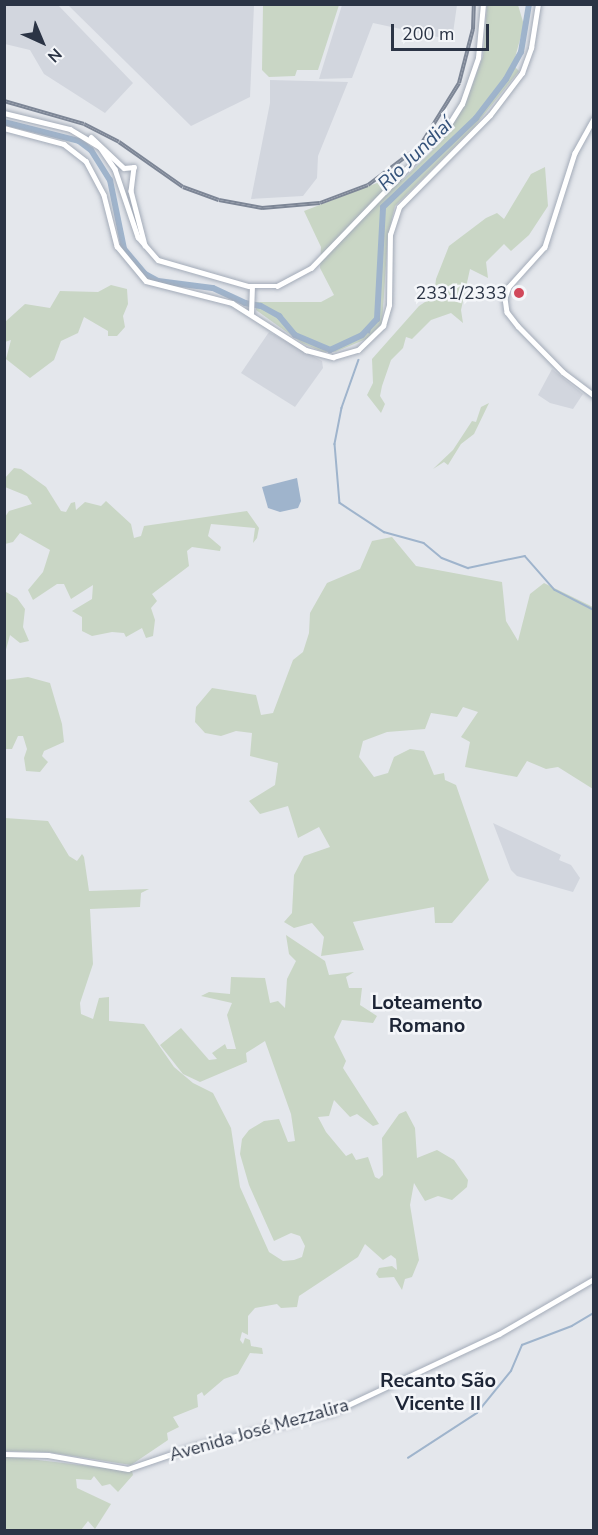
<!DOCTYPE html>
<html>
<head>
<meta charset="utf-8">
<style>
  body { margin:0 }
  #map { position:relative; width:598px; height:1535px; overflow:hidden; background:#e4e7ec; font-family:"Nunito Sans",sans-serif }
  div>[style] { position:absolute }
  .built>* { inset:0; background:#d2d6de }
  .green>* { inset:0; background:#c9d6c5 }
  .water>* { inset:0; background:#9fb4cc }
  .stream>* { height:1.5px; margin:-0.75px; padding:0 0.75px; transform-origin:0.75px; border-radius:0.75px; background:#9fb4cc }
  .river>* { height:6px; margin:-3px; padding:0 3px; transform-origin:3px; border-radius:3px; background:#9fb4cc }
  .roads { filter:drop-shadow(0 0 2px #a3abb8) drop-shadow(0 0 2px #a3abb8) }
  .major>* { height:4.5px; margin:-2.25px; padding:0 2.25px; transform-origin:2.25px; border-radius:2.25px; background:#fff }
  .rail>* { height:4px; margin-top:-2px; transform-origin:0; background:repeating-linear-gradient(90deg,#f4f6f9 0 4.5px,#7d8696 0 9px); box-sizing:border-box; border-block:2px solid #7d8696 }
  .dots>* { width:16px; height:16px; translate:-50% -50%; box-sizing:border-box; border:3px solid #f4f6f9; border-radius:50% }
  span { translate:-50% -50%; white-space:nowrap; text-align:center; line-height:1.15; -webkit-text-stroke:5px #f4f6f9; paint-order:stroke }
  .poi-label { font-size:18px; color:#2b3445 }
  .right { translate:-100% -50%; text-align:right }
  .street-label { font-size:18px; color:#2b3445 }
  .water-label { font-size:20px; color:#34527a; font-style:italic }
  .neighbourhood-label { font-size:20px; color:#1d2536; font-weight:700 }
  .frame { position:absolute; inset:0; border:6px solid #2b3445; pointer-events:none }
  .north { position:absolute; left:12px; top:12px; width:60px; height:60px; -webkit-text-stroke:4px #f4f6f9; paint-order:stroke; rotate:136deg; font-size:16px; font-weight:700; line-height:24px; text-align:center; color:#2b3445 }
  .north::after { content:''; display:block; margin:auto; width:21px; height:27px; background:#2b3445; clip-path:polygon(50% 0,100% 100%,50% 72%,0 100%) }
  .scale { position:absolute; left:391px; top:24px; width:98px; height:27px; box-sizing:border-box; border:3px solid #2b3445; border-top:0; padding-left:8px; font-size:18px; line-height:21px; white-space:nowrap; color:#2b3445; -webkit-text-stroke:4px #f4f6f9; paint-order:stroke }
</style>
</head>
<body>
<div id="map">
  <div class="built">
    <i style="clip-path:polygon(5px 5px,58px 5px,133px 83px,105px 113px,44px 74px,30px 50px,5px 44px)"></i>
    <i style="clip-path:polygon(68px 5px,254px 5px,250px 97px,191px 126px)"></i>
    <i style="clip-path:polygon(342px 5px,457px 5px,452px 40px,373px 23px,352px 78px,319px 79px)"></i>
    <i style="clip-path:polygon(270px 80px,348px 82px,318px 156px,317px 178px,303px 196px,251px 199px,270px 103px)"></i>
    <i style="clip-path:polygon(269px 332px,322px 361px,323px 368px,295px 407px,241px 373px)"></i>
    <i style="clip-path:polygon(552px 369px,583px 394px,573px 409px,550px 403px,538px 395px)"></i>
    <i style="clip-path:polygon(493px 823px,561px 855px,559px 860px,571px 865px,580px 878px,573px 892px,517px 876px,511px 870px)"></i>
  </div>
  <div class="green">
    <i style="clip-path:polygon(263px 5px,339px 5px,318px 70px,297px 70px,295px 76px,269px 77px,262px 70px)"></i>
    <i style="clip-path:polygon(487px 5px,518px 5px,524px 25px,513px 65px,519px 71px,475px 126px,395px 206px,388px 235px,382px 324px,371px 337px,335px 352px,323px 352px,302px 343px,256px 310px,256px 302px,321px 302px,334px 295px,320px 268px,321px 247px,304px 211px,382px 181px,392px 172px,402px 181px,442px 141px,465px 105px,483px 56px)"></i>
    <i style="clip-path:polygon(545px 167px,548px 206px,529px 235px,511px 251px,504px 244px,486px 262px,488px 278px,470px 269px,461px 310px,463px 323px,451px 313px,431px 320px,412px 339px,406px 337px,403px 348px,391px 360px,382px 386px,380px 396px,385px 404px,381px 413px,367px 395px,373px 383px,372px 359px,419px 306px,434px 296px,436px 279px,449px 246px,486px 218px,497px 213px,504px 219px,531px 174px)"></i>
    <i style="clip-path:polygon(111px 285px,127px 289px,128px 304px,123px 316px,125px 327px,117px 336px,108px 336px,108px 331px,84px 317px,78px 333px,61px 341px,54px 360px,30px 378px,6px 359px,11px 340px,5px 342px,5px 322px,25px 304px,50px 308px,60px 291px,98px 292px)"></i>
    <i style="clip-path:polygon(489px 403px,474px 434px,461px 444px,448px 465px,444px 462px,433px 469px,453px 450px,472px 421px,476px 422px,481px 407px)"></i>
    <i style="clip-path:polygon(14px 468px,21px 469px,46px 487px,61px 511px,66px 512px,71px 503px,75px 502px,76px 510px,85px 502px,101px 506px,106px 501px,131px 524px,134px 538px,141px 536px,144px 526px,247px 511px,259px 528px,257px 538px,253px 543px,255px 528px,211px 524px,208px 536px,221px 547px,220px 551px,192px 547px,187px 551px,189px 566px,152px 594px,157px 601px,151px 608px,155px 620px,153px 636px,146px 638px,142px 628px,126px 637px,124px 633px,112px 632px,92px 636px,82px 631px,82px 617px,72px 611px,92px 599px,93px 585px,71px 599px,64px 584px,57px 584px,33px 600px,28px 590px,43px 572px,50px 550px,20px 533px,13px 542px,5px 544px,5px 517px,9px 511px,32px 504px,27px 496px,5px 487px,5px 478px)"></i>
    <i style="clip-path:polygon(392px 537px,416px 566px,502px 582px,506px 621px,518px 641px,530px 594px,544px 583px,593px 607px,593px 789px,558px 767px,546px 769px,527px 761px,517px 777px,465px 767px,470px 742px,461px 737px,478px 712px,463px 707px,457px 717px,431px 713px,425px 729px,387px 732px,363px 741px,359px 757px,374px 777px,388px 773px,394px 757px,410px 749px,424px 751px,434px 775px,444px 773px,445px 780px,456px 785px,489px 880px,452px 923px,435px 923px,434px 907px,353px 922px,364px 950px,321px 956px,324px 937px,312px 923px,294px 928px,284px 922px,292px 913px,294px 875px,304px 856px,330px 847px,319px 827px,298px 838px,288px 806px,260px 814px,249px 801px,275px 785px,278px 763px,250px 756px,252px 733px,236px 731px,221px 736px,205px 733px,195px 722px,196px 707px,212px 688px,256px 695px,261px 715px,273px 713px,293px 660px,303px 652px,309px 633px,310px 613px,327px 583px,360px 569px,372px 541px)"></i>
    <i style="clip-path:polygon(6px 592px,17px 598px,25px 609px,23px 627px,29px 641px,20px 643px,10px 635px,5px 653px)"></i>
    <i style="clip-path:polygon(28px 677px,50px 683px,62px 724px,64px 742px,44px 751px,42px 756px,48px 762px,40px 772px,26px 771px,24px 758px,27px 749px,23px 736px,18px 736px,12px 749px,5px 749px,5px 680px)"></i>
    <i style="clip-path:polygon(5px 818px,48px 821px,69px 856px,77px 861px,82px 854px,84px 857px,89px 891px,149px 889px,141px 893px,140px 907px,90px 909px,93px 964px,80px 1003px,81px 1014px,93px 1019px,99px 998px,109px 997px,109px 1021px,144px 1024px,174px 1067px,193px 1083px,213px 1093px,231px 1128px,240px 1187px,269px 1252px,283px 1261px,294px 1260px,302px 1257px,305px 1246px,300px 1236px,291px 1233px,274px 1241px,249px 1185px,240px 1154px,242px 1139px,249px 1130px,264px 1121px,279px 1119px,288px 1142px,295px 1141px,291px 1114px,265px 1041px,246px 1053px,247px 1062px,200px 1082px,183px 1074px,160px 1045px,181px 1028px,209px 1060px,217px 1059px,212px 1053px,225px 1044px,227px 1049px,236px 1049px,227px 1015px,232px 1003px,201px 996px,209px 992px,230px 994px,231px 977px,265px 978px,270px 1003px,278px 1001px,285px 1008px,287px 979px,296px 961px,289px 954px,286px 935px,325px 961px,329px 975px,354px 972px,346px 977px,349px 988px,362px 988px,360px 1005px,377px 1016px,373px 1023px,342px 1020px,334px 1037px,346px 1061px,343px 1068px,379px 1124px,373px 1126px,357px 1114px,350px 1117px,334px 1100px,329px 1116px,318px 1117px,326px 1132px,346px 1156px,352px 1153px,356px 1160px,368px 1157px,375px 1177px,379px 1179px,383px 1175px,382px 1138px,399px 1114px,406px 1111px,415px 1128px,417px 1158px,437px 1150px,454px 1160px,468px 1180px,467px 1187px,452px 1200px,438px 1196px,425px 1201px,414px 1183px,410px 1205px,419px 1260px,412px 1277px,405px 1279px,402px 1290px,394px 1277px,379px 1278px,376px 1274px,379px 1268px,392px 1266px,397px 1270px,396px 1259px,391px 1255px,383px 1260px,365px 1244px,358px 1257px,299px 1296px,297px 1307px,281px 1308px,277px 1304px,255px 1308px,248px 1316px,248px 1335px,242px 1332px,240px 1340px,243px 1344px,245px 1338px,250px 1340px,251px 1346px,262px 1348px,263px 1354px,250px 1353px,238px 1374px,224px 1379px,204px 1396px,202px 1392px,197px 1395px,198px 1407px,173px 1417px,179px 1427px,167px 1433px,168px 1440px,131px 1465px,47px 1452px,5px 1451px)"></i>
    <i style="clip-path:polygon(4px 1456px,132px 1471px,133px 1475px,118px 1492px,110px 1484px,102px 1486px,94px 1476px,91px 1480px,76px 1479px,77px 1488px,111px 1504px,95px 1529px,88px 1521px,81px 1530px,5px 1530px)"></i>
  </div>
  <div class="water">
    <i style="clip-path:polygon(297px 478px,301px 501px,298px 508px,280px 512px,268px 508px,262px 487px)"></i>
  </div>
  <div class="stream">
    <i style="left:369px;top:333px;width:4px;rotate:-76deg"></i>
    <i style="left:359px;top:360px;width:51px;rotate:109.5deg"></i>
    <i style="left:342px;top:408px;width:37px;rotate:101deg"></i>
    <i style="left:335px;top:444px;width:59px;rotate:85.2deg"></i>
    <i style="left:340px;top:503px;width:53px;rotate:33.4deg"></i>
    <i style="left:384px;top:532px;width:41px;rotate:15.4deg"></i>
    <i style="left:424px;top:543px;width:23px;rotate:40deg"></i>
    <i style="left:442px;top:558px;width:28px;rotate:21deg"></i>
    <i style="left:468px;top:568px;width:58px;rotate:-11.9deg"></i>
    <i style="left:525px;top:556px;width:45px;rotate:48.6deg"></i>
    <i style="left:555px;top:590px;width:44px;rotate:27.1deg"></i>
    <i style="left:408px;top:1458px;width:82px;rotate:-33.1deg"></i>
    <i style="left:477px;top:1413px;width:54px;rotate:-51deg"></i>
    <i style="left:511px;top:1371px;width:28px;rotate:-67deg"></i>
    <i style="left:522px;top:1345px;width:53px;rotate:-20.8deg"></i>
    <i style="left:572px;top:1326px;width:26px;rotate:-31deg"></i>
  </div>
  <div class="river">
    <i style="left:4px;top:122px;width:77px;rotate:14.2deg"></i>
    <i style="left:79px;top:141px;width:15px;rotate:37deg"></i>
    <i style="left:91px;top:150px;width:36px;rotate:58deg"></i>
    <i style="left:110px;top:180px;width:70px;rotate:78.5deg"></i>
    <i style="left:124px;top:249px;width:33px;rotate:50deg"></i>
    <i style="left:145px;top:274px;width:15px;rotate:28deg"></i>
    <i style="left:158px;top:281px;width:55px;rotate:7.3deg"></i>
    <i style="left:213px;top:288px;width:35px;rotate:25deg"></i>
    <i style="left:245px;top:303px;width:16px;rotate:11deg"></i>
    <i style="left:261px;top:306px;width:21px;rotate:29deg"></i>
    <i style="left:279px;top:316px;width:25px;rotate:50deg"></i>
    <i style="left:295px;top:335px;width:38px;rotate:23deg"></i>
    <i style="left:330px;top:350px;width:35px;rotate:-25deg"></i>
    <i style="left:362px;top:335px;width:22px;rotate:-47deg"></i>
    <i style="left:377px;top:319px;width:112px;rotate:-86.9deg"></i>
    <i style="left:383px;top:207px;width:129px;rotate:-43.7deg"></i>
    <i style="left:476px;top:118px;width:49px;rotate:-52.4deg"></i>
    <i style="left:506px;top:79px;width:31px;rotate:-61deg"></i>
    <i style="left:521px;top:52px;width:49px;rotate:-80.5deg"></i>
  </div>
  <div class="roads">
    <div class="major">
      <i style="left:4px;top:113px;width:68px;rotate:13.6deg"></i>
      <i style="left:70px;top:129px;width:35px;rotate:31deg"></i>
      <i style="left:100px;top:147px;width:27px;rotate:56deg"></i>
      <i style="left:115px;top:169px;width:72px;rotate:71.3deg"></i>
      <i style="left:138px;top:237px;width:30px;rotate:49deg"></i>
      <i style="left:158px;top:260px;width:94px;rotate:16.1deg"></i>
      <i style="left:248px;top:286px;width:29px"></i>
      <i style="left:277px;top:286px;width:38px;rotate:-28deg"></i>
      <i style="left:311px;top:268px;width:197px;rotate:-46deg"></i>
      <i style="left:448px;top:126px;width:26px;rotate:-58deg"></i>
      <i style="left:462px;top:104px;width:49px;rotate:-70.8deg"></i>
      <i style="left:478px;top:58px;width:54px;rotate:-84.7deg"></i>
      <i style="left:594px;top:119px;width:39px;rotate:119deg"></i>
      <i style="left:575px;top:153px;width:99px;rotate:107.7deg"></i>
      <i style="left:545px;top:247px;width:54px;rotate:132deg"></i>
      <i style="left:509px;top:287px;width:12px;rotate:110deg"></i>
      <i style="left:505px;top:298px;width:14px;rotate:82deg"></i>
      <i style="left:507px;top:312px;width:18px;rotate:52deg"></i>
      <i style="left:518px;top:326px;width:64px;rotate:45.6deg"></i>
      <i style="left:563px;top:372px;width:39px;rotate:37deg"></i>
      <i style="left:4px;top:128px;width:62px;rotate:14.9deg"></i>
      <i style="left:64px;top:144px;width:28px;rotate:38deg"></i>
      <i style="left:86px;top:161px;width:38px;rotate:62deg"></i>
      <i style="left:104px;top:195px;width:53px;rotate:75.7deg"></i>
      <i style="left:117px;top:246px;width:45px;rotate:50.4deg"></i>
      <i style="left:146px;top:281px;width:89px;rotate:14.3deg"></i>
      <i style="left:232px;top:303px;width:88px;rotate:32.4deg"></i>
      <i style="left:306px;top:350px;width:28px;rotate:15deg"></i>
      <i style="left:333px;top:357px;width:26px;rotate:-16deg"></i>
      <i style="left:358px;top:350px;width:35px;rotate:-44deg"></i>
      <i style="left:383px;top:326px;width:22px;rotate:-74deg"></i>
      <i style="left:389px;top:305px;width:70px;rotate:-89.2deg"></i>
      <i style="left:390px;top:235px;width:29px;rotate:-72deg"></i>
      <i style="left:399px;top:207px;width:129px;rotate:-45.3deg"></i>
      <i style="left:490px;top:115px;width:53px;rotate:-52.7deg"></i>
      <i style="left:522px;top:73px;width:27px;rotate:-70deg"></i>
      <i style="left:531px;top:48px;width:45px;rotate:-81deg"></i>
      <i style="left:91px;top:137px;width:45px;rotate:43.2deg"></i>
      <i style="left:124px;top:168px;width:10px;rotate:-6deg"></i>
      <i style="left:134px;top:167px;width:24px;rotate:97deg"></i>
      <i style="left:131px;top:191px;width:56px;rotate:75.5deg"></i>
      <i style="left:251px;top:314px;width:27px;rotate:-88deg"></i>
      <i style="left:4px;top:1454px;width:44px;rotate:1.3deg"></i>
      <i style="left:48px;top:1455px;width:81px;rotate:9.9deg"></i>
      <i style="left:128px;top:1469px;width:71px;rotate:-18.9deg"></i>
      <i style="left:195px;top:1446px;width:142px;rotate:-13.8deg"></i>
      <i style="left:333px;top:1412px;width:183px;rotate:-25.2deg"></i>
      <i style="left:499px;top:1334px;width:110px;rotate:-30.1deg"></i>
    </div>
  </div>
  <div class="rail">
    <i style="left:4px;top:101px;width:83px;rotate:16deg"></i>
    <i style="left:84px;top:124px;width:39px;rotate:27deg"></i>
    <i style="left:119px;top:142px;width:78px;rotate:35.1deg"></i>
    <i style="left:183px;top:187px;width:38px;rotate:20deg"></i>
    <i style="left:219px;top:200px;width:44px;rotate:10.5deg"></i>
    <i style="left:262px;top:208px;width:58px;rotate:-4.9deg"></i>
    <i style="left:320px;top:203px;width:51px;rotate:-20.6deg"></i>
    <i style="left:368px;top:185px;width:65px;rotate:-36.9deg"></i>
    <i style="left:420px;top:146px;width:74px;rotate:-58.2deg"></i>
    <i style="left:459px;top:83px;width:56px;rotate:-75.5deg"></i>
    <i style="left:473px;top:29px;width:25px;rotate:-88deg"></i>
  </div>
  <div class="dots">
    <i style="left:519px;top:293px;background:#d1495b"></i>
  </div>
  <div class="poi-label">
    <span class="right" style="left:507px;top:293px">2331/2333</span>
  </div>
  <div class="street-label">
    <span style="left:259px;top:1430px;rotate:-16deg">Avenida José Mezzalira</span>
  </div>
  <div class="water-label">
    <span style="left:415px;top:154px;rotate:-44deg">Rio Jundiaí</span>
  </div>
  <div class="neighbourhood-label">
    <span style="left:427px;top:1014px">Loteamento<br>Romano</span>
    <span style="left:438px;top:1392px">Recanto São<br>Vicente II</span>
  </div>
  <div class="frame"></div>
  <div class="north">N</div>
  <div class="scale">200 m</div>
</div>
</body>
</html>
